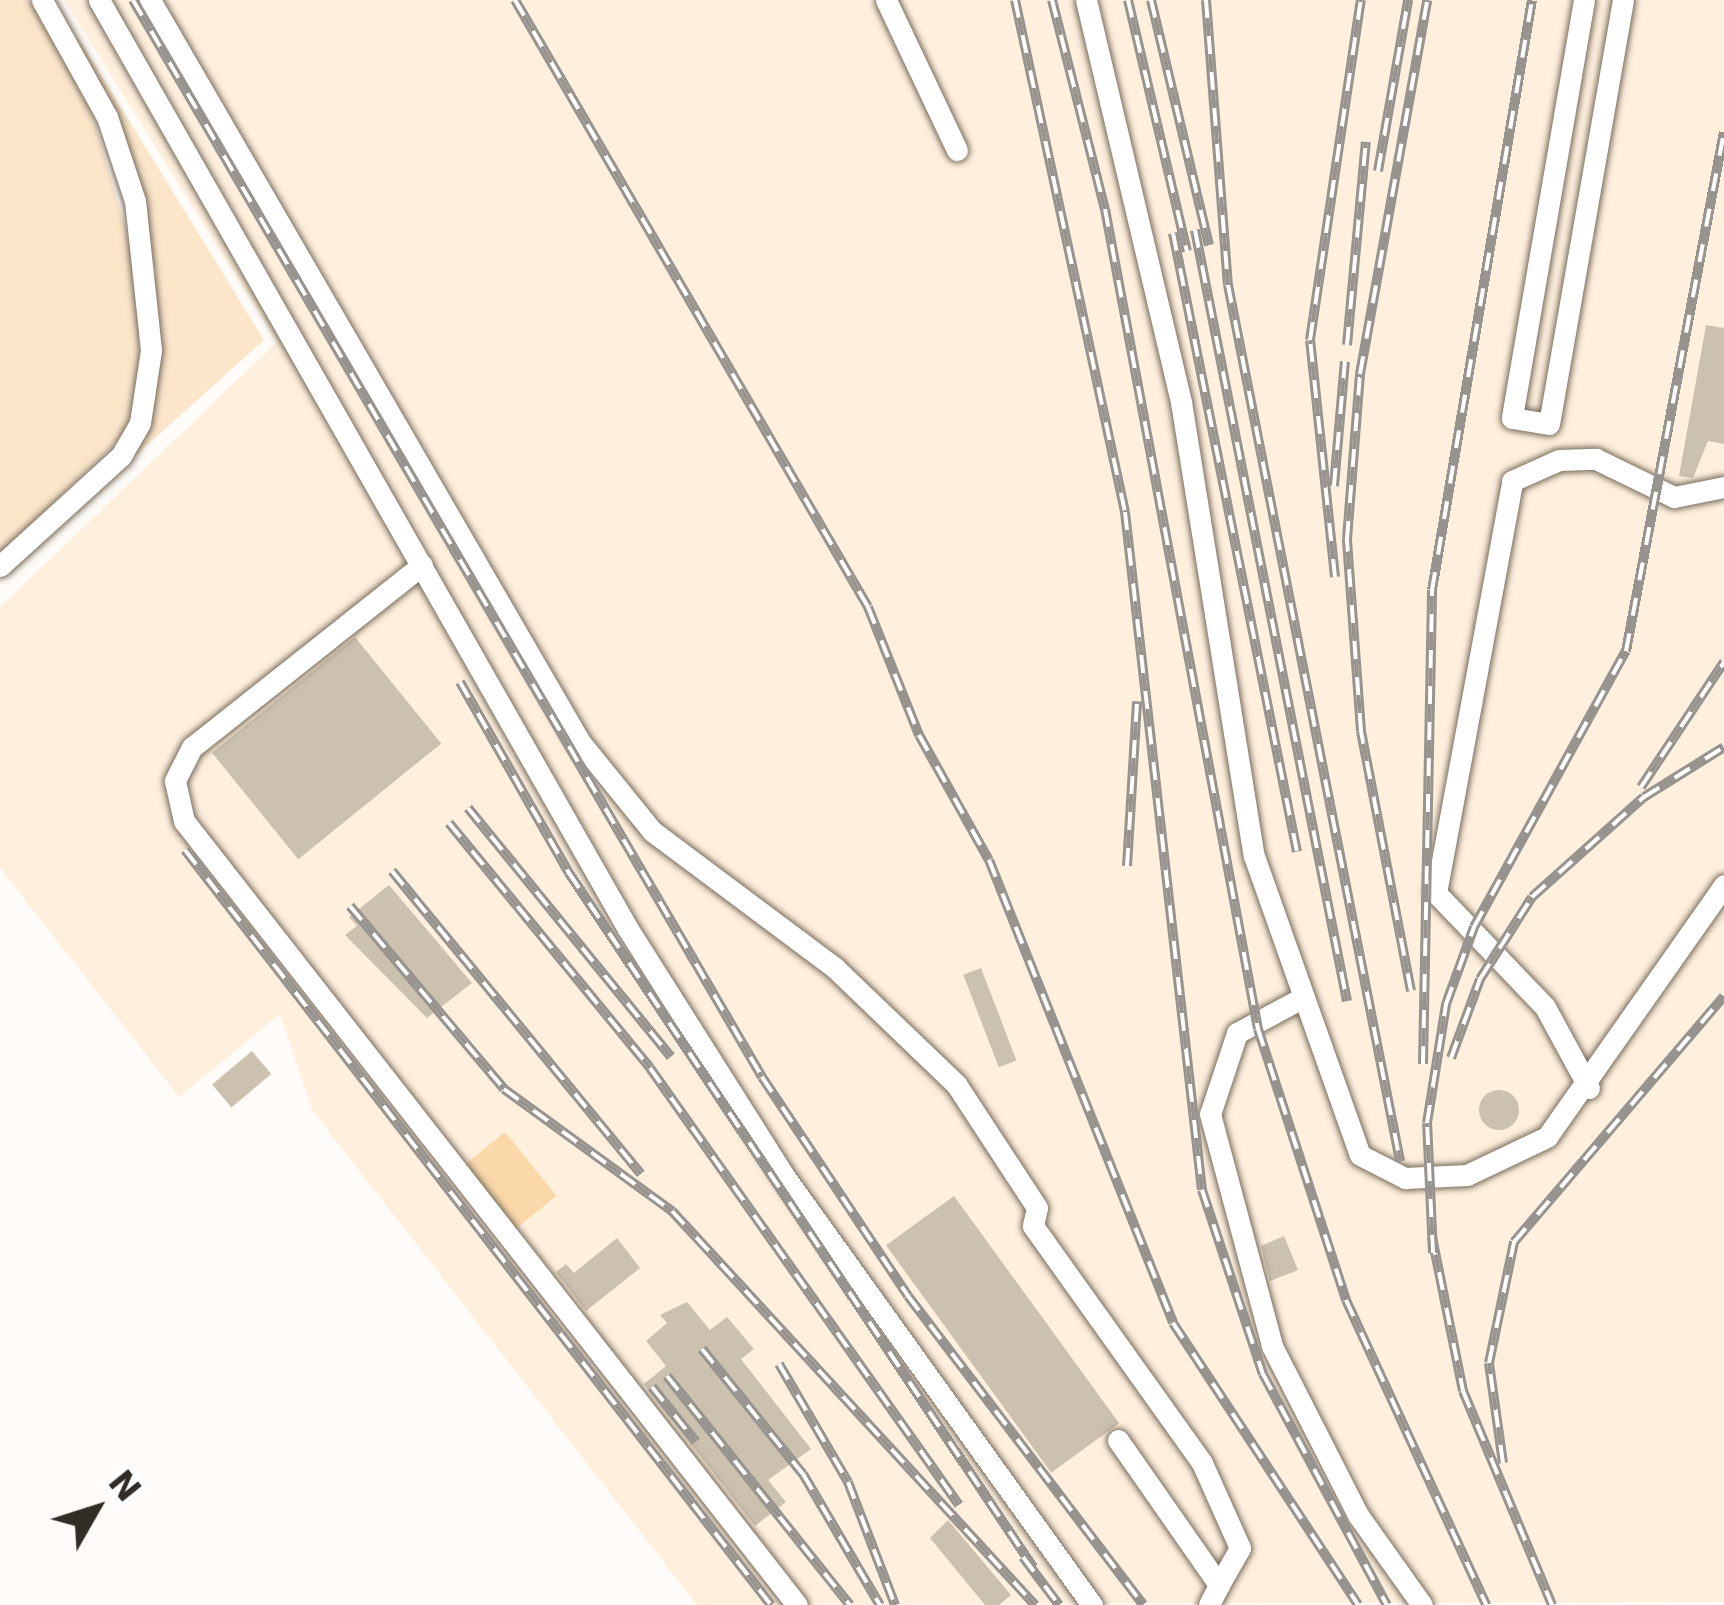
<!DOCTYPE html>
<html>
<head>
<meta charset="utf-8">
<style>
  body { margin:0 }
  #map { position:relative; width:1724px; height:1605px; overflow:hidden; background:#fefbf8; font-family:"DejaVu Sans",sans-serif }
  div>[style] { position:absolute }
  .built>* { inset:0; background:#fff0dd }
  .green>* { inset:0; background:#fbe6ca }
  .water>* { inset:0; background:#fad8aa; transform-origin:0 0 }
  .building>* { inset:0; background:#ccc0af; transform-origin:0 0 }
  .round { border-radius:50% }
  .roads { filter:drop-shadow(0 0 3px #796d5e) drop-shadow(0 0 3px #796d5e) }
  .minor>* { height:21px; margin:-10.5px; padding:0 10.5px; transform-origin:10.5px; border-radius:10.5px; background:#fff }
  .rail>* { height:10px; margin-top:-5px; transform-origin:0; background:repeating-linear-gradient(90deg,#fff 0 18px,#97938f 0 36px); box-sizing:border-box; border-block:3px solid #97938f }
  span { translate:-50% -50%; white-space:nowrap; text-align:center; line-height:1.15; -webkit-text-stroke:12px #fff; paint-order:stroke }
  .north { position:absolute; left:36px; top:1449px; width:120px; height:120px; -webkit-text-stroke:9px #fff; paint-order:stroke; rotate:51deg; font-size:33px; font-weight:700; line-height:48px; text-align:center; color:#312c26 }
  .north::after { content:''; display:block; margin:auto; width:42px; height:54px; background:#312c26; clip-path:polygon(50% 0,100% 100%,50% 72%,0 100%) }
</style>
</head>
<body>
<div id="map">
  <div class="built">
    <i style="clip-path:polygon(64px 0,1724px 0,1724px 1602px,697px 1605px,312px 1110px,280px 1014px,179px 1097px,0 868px,0 607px,277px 342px)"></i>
  </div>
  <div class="green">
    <i style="clip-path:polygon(0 0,29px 0,86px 93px,138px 271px,139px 386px,123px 436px,0 554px)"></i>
    <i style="clip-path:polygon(77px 36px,264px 340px,125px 465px,156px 272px)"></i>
  </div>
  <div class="water">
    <i style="left:505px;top:1132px;width:82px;height:53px;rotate:51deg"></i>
  </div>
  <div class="building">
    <i style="clip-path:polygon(1706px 325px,1724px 328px,1724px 444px,1708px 441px,1693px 478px,1679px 476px)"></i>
    <i style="left:355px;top:637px;width:137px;height:184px;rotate:51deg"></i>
    <i style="clip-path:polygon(389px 885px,472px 983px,427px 1018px,345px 935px,357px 926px,349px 917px)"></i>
    <i style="left:981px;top:968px;width:99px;height:19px;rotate:69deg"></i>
    <i style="left:252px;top:1051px;width:30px;height:52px;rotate:50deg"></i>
    <i class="round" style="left:1479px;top:1090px;width:40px;height:40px"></i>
    <i style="left:954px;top:1196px;width:281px;height:84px;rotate:54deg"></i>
    <i style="clip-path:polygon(1284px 1236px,1298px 1270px,1270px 1281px,1261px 1246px)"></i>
    <i style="clip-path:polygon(617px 1238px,640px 1268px,586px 1311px,556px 1272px,566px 1264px,574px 1273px)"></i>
    <i style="clip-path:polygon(687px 1302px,710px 1330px,727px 1317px,754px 1349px,741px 1359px,811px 1449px,768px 1480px,786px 1502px,755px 1526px,644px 1384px,666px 1366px,646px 1341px,667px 1323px,660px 1315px)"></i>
    <i style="clip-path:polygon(948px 1520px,1011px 1595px,999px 1605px,985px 1605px,930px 1538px)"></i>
  </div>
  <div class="roads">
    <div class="minor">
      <i style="left:99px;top:0;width:1069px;rotate:60.34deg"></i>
      <i style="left:628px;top:929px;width:289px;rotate:57.7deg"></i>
      <i style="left:782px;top:1173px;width:532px;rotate:54.34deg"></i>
      <i style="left:150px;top:0;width:858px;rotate:59.91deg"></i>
      <i style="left:580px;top:742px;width:114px;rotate:51deg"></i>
      <i style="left:652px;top:831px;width:229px;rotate:36.8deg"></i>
      <i style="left:835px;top:968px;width:168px;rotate:43.8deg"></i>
      <i style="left:956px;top:1084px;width:148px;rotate:56.8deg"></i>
      <i style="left:1037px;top:1208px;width:18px;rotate:103deg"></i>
      <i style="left:1033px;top:1226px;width:291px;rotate:54.5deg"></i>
      <i style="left:1202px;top:1463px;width:93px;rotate:65.9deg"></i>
      <i style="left:1240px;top:1548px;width:43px;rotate:119.6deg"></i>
      <i style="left:886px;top:0;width:166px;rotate:64.7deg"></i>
      <i style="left:1086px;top:0;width:413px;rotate:76.7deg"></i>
      <i style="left:1181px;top:402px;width:460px;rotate:80.9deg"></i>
      <i style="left:1254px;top:856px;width:317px;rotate:70.5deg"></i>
      <i style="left:1360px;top:1155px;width:51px;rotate:27.1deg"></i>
      <i style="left:1405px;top:1178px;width:62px;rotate:-2.8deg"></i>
      <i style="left:1467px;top:1175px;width:89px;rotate:-25.4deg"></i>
      <i style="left:1547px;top:1137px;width:308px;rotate:-54.9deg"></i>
      <i style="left:1584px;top:0;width:424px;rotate:99.8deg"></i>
      <i style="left:1512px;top:418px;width:37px;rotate:9deg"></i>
      <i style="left:1549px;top:424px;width:430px;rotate:-80.1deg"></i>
      <i style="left:422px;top:565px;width:293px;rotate:141.6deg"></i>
      <i style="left:192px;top:747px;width:38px;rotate:117deg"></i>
      <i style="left:175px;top:781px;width:41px;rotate:77.3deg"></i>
      <i style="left:184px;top:821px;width:995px;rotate:51.98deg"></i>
      <i style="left:0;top:566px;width:164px;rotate:-42.3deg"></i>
      <i style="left:121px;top:456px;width:38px;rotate:-60deg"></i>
      <i style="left:140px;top:423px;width:74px;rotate:-81.4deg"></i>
      <i style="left:151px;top:350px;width:150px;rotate:-96.1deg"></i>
      <i style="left:135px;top:201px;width:89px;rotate:-108.4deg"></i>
      <i style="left:107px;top:117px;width:134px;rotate:-119.1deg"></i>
      <i style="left:1300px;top:999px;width:72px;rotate:151.6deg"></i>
      <i style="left:1237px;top:1033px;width:85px;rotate:108.4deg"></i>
      <i style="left:1210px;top:1114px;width:240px;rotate:75deg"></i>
      <i style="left:1272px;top:1346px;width:190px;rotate:63deg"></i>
      <i style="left:1358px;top:1515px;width:110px;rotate:54.6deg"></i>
      <i style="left:1589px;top:1088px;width:92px;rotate:-118.5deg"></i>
      <i style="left:1545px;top:1007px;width:158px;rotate:-133.7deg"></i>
      <i style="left:1436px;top:893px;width:419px;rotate:-79.5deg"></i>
      <i style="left:1512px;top:481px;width:51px;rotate:-24.1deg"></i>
      <i style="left:1559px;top:460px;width:37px;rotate:-2deg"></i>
      <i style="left:1596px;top:459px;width:87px;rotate:26deg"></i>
      <i style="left:1674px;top:497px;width:51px;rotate:-11.3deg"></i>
      <i style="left:1118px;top:1440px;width:177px;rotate:55.1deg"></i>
      <i style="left:1219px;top:1585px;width:22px;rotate:117deg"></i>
    </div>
  </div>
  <div class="rail">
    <i style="left:133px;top:0;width:1247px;rotate:59.71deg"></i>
    <i style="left:762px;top:1077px;width:263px;rotate:56.3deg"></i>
    <i style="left:908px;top:1296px;width:388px;rotate:52.7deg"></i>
    <i style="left:515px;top:0;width:702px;rotate:59.82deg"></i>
    <i style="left:868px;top:607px;width:138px;rotate:68.3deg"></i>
    <i style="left:919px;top:735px;width:143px;rotate:60.8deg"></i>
    <i style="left:989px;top:860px;width:498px;rotate:68.3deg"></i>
    <i style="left:1173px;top:1323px;width:337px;rotate:56.7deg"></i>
    <i style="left:1015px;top:0;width:524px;rotate:77.87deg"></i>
    <i style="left:1125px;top:512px;width:682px;rotate:83.52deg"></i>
    <i style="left:1202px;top:1190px;width:194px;rotate:71.7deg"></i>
    <i style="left:1263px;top:1374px;width:262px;rotate:61.8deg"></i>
    <i style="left:1052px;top:0;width:216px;rotate:75.8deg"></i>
    <i style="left:1105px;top:209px;width:834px;rotate:79.43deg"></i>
    <i style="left:1258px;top:1029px;width:285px;rotate:72deg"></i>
    <i style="left:1346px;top:1300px;width:336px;rotate:65.3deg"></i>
    <i style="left:1128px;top:0;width:258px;rotate:76.8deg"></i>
    <i style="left:1151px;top:0;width:252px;rotate:76.7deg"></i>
    <i style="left:1206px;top:0;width:286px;rotate:85.6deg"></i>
    <i style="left:1228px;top:285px;width:893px;rotate:78.89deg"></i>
    <i style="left:1378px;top:171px;width:174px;rotate:-80deg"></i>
    <i style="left:1195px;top:230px;width:786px;rotate:78.85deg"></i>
    <i style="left:1173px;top:233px;width:631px;rotate:78.67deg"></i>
    <i style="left:1347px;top:345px;width:204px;rotate:-84.7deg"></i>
    <i style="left:1334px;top:486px;width:125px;rotate:-85deg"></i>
    <i style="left:1335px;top:577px;width:238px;rotate:-96deg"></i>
    <i style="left:1310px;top:340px;width:344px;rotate:-81.5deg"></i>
    <i style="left:460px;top:682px;width:220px;rotate:60.3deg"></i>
    <i style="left:569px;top:873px;width:835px;rotate:56.23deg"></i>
    <i style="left:1641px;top:787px;width:150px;rotate:-56.4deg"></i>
    <i style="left:468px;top:808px;width:321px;rotate:50.8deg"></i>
    <i style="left:449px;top:823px;width:317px;rotate:50.6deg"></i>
    <i style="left:650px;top:1068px;width:535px;rotate:54.74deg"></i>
    <i style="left:185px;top:850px;width:956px;rotate:52.18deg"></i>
    <i style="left:1127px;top:866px;width:165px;rotate:-86.5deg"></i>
    <i style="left:392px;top:871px;width:392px;rotate:50.6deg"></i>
    <i style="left:350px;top:906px;width:239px;rotate:49.9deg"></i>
    <i style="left:504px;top:1089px;width:208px;rotate:36deg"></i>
    <i style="left:672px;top:1211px;width:536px;rotate:47.35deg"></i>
    <i style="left:1411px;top:991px;width:265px;rotate:-100.9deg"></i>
    <i style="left:1361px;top:731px;width:193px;rotate:-94.2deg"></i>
    <i style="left:1347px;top:539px;width:166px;rotate:-85.5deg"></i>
    <i style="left:1360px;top:374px;width:380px;rotate:-79.8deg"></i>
    <i style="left:1451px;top:1058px;width:84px;rotate:-69.8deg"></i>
    <i style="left:1480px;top:979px;width:97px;rotate:-57.6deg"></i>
    <i style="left:1532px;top:897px;width:150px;rotate:-41.8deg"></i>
    <i style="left:1644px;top:797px;width:94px;rotate:-32deg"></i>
    <i style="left:1423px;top:1064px;width:474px;rotate:-88.9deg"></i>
    <i style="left:1432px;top:590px;width:598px;rotate:-80.38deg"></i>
    <i style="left:1432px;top:1237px;width:157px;rotate:78.6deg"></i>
    <i style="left:1463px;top:1391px;width:232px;rotate:67.4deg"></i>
    <i style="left:1433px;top:1253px;width:130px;rotate:-92.6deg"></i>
    <i style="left:1427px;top:1123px;width:121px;rotate:-80.9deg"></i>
    <i style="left:1446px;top:1004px;width:82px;rotate:-70deg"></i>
    <i style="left:1474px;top:927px;width:315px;rotate:-61.2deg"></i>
    <i style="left:1626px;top:651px;width:528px;rotate:-79.31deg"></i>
    <i style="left:702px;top:1349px;width:161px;rotate:51.1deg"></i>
    <i style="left:803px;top:1474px;width:152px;rotate:59.6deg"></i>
    <i style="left:779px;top:1364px;width:137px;rotate:59.7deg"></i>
    <i style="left:848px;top:1482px;width:132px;rotate:69.1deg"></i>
    <i style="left:667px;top:1376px;width:293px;rotate:51.4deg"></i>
    <i style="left:652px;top:1387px;width:70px;rotate:51.3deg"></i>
    <i style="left:1503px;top:1463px;width:101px;rotate:-98deg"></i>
    <i style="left:1489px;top:1363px;width:124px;rotate:-78.3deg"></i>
    <i style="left:1514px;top:1242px;width:323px;rotate:-49.5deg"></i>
    <i style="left:1023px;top:1557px;width:60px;rotate:53.1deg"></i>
  </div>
  <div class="north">N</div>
</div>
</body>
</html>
